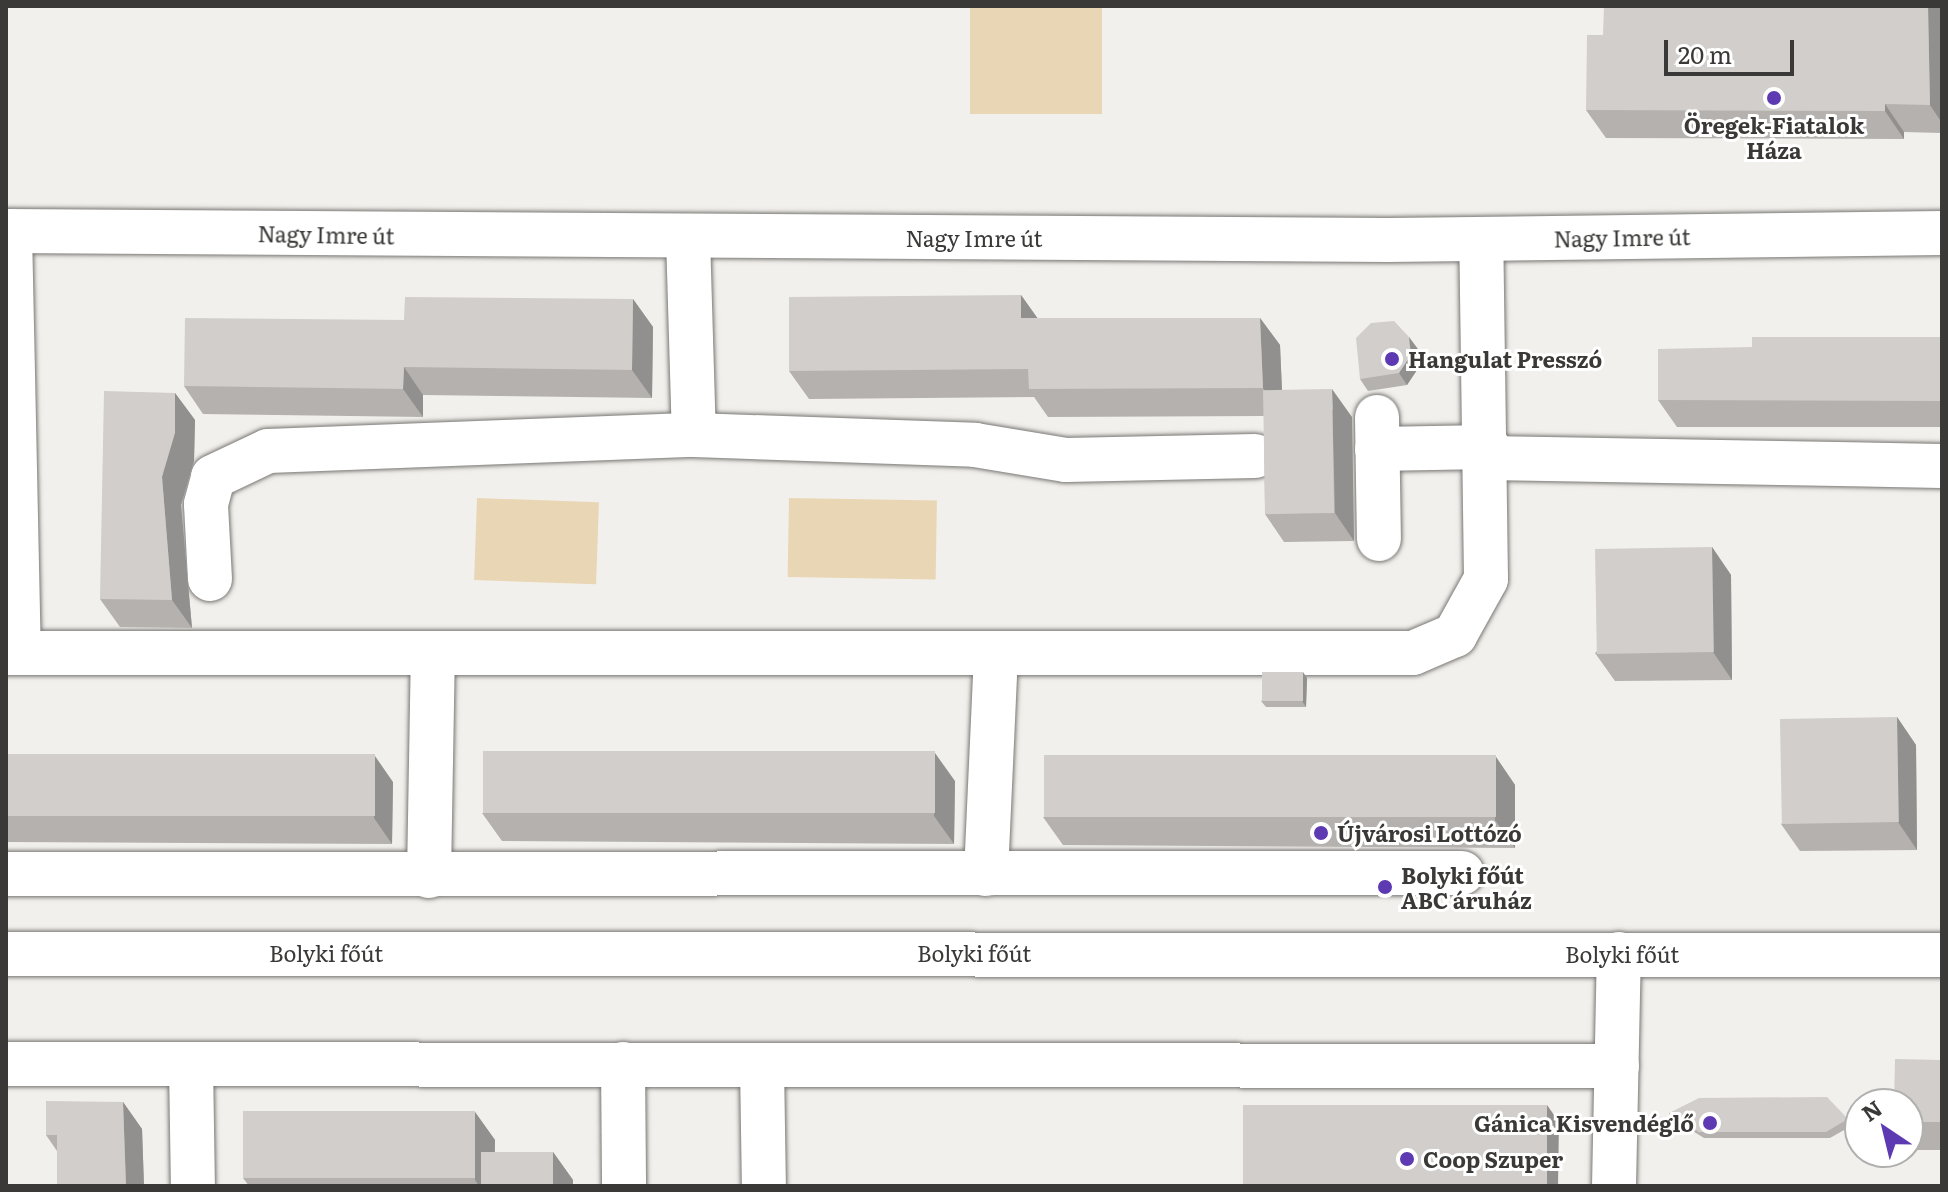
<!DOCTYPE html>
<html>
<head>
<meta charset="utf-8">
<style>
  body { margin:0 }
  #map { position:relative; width:1948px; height:1192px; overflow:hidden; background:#f2f0ec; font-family:Literata,serif }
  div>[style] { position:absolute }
  .green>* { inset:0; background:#e9d6b5; transform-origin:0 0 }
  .roads { filter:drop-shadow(0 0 2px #797774) drop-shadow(0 0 2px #797774) }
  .minor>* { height:44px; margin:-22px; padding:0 22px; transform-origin:22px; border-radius:22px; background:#fff }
  .major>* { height:44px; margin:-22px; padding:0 22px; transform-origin:22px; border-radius:22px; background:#fff }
  .wall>* { inset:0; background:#b4b1af }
  .shaded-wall>* { inset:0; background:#92908e }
  .building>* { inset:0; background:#d1cecb; transform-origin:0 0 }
  .dots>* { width:22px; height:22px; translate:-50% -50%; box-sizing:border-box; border:4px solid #fff; border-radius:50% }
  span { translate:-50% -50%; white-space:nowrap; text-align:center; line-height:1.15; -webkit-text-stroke:6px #fff; paint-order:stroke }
  .poi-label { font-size:22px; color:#3a3938; font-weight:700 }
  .left { translate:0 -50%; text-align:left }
  .right { translate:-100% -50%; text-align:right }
  .street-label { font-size:22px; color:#3a3938 }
  .frame { position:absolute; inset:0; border:8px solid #3a3938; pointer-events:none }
  .north { position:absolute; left:1844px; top:1088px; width:80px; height:80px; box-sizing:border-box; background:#fff; border:2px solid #b0b0af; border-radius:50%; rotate:325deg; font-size:22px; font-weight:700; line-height:32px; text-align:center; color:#3a3938 }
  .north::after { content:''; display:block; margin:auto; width:28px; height:36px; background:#5d3ab2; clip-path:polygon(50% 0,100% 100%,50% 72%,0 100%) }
  .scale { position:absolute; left:1664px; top:40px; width:130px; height:36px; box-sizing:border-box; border:4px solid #3a3938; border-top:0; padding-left:10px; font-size:24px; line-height:28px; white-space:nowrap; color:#3a3938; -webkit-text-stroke:6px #fff; paint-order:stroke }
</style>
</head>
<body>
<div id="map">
  <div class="green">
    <i style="left:970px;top:6px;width:132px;height:108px"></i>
    <i style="left:477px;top:498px;width:122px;height:82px;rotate:2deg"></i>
    <i style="left:789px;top:498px;width:148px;height:79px;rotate:1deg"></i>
  </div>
  <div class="roads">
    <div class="minor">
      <i style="left:6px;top:231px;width:1382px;rotate:0.37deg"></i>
      <i style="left:1388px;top:240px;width:554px;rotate:-0.72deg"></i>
      <i style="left:10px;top:231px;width:422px;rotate:88.8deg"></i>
      <i style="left:688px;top:237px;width:198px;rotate:88.3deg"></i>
      <i style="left:1377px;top:417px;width:122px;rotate:89.1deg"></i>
      <i style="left:1377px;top:449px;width:111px;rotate:-1deg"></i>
      <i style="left:1488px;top:458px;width:454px;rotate:1deg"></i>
      <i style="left:210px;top:579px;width:75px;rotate:-93.1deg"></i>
      <i style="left:206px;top:504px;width:28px;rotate:-75deg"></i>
      <i style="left:213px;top:477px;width:61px;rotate:-25.3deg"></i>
      <i style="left:268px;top:451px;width:426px;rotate:-2.2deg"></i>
      <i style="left:694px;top:435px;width:281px;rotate:2deg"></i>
      <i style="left:975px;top:445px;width:92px;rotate:9.4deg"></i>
      <i style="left:1066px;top:460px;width:189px;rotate:-1.2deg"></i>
      <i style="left:6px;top:653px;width:1407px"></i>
      <i style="left:1413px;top:653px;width:46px;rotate:-23.2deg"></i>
      <i style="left:1455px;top:635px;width:64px;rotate:-61deg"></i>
      <i style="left:1486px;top:579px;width:340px;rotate:-90.8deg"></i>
      <i style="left:6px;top:874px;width:1456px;rotate:-0.04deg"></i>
      <i style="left:986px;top:874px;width:219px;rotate:-87.4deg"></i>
      <i style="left:429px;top:876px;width:222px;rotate:-89deg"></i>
      <i style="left:6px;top:1064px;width:1611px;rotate:0.07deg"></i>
      <i style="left:191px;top:1064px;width:122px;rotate:89.1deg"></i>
      <i style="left:623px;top:1064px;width:122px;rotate:89.5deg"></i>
      <i style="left:762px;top:1065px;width:121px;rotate:89.1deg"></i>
      <i style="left:1614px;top:1186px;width:232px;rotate:-88.8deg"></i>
    </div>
    <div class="major">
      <i style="left:6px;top:954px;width:1936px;rotate:0.03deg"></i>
    </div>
  </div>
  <div class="wall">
    <i style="clip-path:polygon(1942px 6px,1942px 133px,1904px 132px,1904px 139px,1606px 138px,1586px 110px)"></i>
    <i style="clip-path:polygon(1021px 295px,1037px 318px,1260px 318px,1280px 345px,1282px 390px,1352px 417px,1354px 541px,1284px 542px,1265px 514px,1264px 416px,1048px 417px,1034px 397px,809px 399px,789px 371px)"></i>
    <i style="clip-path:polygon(633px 299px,653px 327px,652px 398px,423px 395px,423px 417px,203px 414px,184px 386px,404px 320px)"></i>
    <i style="clip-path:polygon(1942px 337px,1942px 427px,1677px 427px,1658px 400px,1752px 347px)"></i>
    <i style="clip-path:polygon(1418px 349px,1419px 367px,1407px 385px,1368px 391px,1360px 379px)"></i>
    <i style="clip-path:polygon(175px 393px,195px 420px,194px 461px,181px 505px,192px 628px,120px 627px,100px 599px)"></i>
    <i style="clip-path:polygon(1712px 547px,1731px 575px,1732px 680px,1615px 681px,1595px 653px)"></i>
    <i style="clip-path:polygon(1307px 678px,1306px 707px,1266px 707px,1261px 701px)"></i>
    <i style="clip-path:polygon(1897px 717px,1916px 745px,1917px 850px,1800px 851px,1781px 824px)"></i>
    <i style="clip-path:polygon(6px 754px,393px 782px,392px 844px,6px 842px)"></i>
    <i style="clip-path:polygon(1496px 757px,1515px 785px,1515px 848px,1063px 845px,1043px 817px)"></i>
    <i style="clip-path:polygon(955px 781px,954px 844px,502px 841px,482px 813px)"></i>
    <i style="clip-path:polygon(1942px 1060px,1942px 1150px,1913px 1150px,1908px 1142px,1908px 1104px)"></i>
    <i style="clip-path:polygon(123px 1102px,142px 1129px,144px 1186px,57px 1186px,57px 1151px,46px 1135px)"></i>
    <i style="clip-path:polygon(475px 1112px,495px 1140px,495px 1152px,553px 1152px,573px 1180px,573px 1186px,249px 1186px,243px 1178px)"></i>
    <i style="clip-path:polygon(1669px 1113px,1848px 1119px,1853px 1125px,1830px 1138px,1704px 1138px,1673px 1119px)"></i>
  </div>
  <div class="shaded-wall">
    <i style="clip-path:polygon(1928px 6px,1942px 6px,1942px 123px,1930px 105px)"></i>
    <i style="clip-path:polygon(1885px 104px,1904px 132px,1904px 139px,1885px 111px)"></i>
    <i style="clip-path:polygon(1021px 295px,1041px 323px,1021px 318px)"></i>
    <i style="clip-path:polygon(633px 299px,653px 327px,652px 398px,632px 370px)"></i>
    <i style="clip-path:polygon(1260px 318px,1280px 345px,1283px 415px,1263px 388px)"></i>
    <i style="clip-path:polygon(1409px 337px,1418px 349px,1419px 367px,1407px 385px,1399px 373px)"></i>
    <i style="clip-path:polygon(404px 367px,423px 395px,423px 417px,403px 389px)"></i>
    <i style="clip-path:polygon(1332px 389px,1352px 417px,1354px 541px,1335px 513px)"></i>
    <i style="clip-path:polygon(175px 393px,195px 420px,194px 461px,181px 505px,192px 628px,172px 600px,162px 477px)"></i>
    <i style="clip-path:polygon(1712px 547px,1731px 575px,1732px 680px,1713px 652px)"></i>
    <i style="clip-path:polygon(1303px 672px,1307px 678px,1306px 707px,1302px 701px)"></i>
    <i style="clip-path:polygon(1897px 717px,1916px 745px,1917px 850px,1898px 822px)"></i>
    <i style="clip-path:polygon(935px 753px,955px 781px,954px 844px,934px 816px)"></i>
    <i style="clip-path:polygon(375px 756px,393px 782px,392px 844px,374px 818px)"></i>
    <i style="clip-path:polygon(1496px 757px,1515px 785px,1515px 848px,1495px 820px)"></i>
    <i style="clip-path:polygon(123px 1102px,142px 1129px,144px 1186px,126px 1186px)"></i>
    <i style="clip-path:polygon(1547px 1105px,1559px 1122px,1558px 1186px,1546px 1186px)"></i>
    <i style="clip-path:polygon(475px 1112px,495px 1140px,494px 1186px,479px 1186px,475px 1180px)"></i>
    <i style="clip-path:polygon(553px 1152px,573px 1180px,573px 1186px,553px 1186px)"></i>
  </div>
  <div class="building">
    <i style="clip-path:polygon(1604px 6px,1928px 6px,1930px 105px,1885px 104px,1885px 111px,1586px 110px,1587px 35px,1603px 35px)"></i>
    <i style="clip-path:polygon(1021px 295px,1021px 318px,1260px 318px,1263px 388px,1029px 389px,1028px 369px,789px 371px,789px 297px)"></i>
    <i style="clip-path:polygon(405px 297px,633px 299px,632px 370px,404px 367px,403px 389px,184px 386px,185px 318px,404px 320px)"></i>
    <i style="clip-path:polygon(1394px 321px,1409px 337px,1411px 355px,1399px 373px,1360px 379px,1356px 338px,1371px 323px)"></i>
    <i style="clip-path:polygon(1752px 337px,1942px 337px,1942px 401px,1658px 400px,1658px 349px,1752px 347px)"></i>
    <i style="left:1332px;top:389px;width:124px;height:69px;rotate:89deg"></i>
    <i style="clip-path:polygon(104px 391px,175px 393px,175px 433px,162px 477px,172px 600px,100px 599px)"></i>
    <i style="left:1712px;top:547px;width:105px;height:117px;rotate:89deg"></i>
    <i style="left:1262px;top:672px;width:41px;height:29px"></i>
    <i style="left:1897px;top:717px;width:105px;height:117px;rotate:89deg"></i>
    <i style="left:483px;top:751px;width:452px;height:62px"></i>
    <i style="left:6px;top:754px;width:369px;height:62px"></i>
    <i style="left:1044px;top:755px;width:452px;height:62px"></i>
    <i style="clip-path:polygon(1895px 1059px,1942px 1060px,1942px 1122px,1908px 1122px,1908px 1104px,1894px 1104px)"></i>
    <i style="clip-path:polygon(1827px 1097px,1848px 1119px,1826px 1132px,1699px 1132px,1669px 1113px,1699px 1098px)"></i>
    <i style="clip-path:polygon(46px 1101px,123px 1102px,126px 1186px,57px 1186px,57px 1135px,46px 1135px)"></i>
    <i style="left:1243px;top:1105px;width:304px;height:81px"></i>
    <i style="left:243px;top:1111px;width:232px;height:67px"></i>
    <i style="left:481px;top:1152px;width:72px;height:34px"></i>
  </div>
  <div class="dots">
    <i style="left:1774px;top:98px;background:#5d3ab2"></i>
    <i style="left:1392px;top:359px;background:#5d3ab2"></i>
    <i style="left:1321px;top:833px;background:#5d3ab2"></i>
    <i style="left:1385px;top:887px;background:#5d3ab2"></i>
    <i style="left:1710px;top:1123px;background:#5d3ab2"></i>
    <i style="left:1407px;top:1159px;background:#5d3ab2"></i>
  </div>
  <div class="poi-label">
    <span style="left:1774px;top:137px">Öregek-Fiatalok<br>Háza</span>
    <span class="left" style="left:1408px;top:359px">Hangulat Presszó</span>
    <span class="left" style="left:1337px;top:833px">Újvárosi Lottózó</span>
    <span class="left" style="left:1401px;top:887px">Bolyki főút<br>ABC áruház</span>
    <span class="right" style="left:1694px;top:1123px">Gánica Kisvendéglő</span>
    <span class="left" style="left:1423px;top:1159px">Coop Szuper</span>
  </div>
  <div class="street-label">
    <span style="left:326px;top:234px;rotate:1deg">Nagy Imre út</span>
    <span style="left:1622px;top:237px;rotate:-1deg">Nagy Imre út</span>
    <span style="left:974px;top:238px">Nagy Imre út</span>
    <span style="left:326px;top:953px">Bolyki főút</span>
    <span style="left:974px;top:953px">Bolyki főút</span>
    <span style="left:1622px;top:954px">Bolyki főút</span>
  </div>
  <div class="frame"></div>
  <div class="north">N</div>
  <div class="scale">20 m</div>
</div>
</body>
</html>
